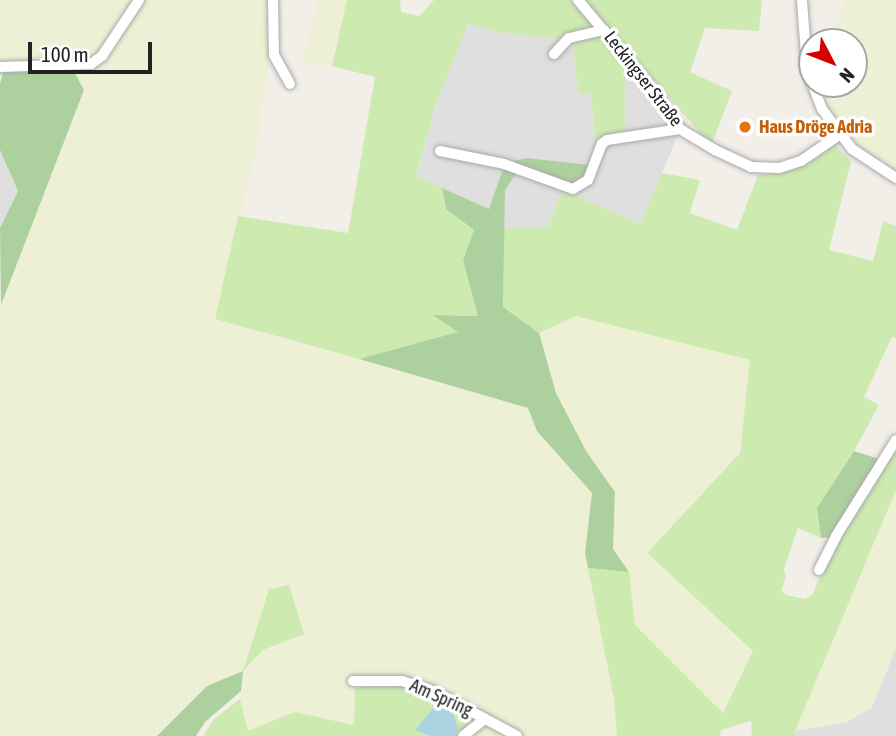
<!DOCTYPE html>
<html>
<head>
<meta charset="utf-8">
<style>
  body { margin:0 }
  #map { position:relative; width:896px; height:736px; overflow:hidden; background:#f2efe9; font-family:"Asap Condensed",sans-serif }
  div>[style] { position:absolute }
  .residential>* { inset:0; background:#e0dfdf }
  .farmland>* { inset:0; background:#eef0d5 }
  .grass>* { inset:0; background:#cdebb0 }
  .forest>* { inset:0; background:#add19e }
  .water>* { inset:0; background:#aad3df }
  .roads { filter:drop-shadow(0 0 2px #a9a9a9) drop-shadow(0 0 2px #a9a9a9) }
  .minor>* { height:10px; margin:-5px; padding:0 5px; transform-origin:5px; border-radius:5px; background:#fff }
  .dots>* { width:19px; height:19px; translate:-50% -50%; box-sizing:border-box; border:4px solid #fff; border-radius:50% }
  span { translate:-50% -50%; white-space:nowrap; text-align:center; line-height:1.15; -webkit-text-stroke:7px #fff; paint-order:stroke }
  .street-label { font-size:18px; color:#222 }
  .food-label { font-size:18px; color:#c56008; font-weight:700 }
  .left { translate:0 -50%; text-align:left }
  .north { position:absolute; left:798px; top:28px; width:70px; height:70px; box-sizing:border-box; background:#fff; border:2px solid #a7a7a7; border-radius:50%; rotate:132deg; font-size:19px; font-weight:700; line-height:28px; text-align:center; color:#222 }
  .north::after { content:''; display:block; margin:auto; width:24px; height:32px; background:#d40000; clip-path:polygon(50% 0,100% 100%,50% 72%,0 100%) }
  .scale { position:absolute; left:28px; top:42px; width:124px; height:32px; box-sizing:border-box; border:4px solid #222; border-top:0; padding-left:9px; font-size:21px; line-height:24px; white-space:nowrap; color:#222; -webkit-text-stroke:5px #fff; paint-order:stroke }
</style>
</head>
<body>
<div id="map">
  <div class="residential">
    <i style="clip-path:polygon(468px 24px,502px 33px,574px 40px,578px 94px,591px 93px,595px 138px,625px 135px,625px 64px,679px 133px,640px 224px,563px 190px,547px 227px,504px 229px,505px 190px,521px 166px,570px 185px,586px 179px,590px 165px,527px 158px,505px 163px,489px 210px,416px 177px,435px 107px)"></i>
    <i style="clip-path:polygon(0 150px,18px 191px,0 228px)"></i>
    <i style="clip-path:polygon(896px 648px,896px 736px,796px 736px,795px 731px,847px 722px,872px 707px)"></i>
  </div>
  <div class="farmland">
    <i style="clip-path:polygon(evenodd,0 0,270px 0,269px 60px,255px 156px,215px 319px,528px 408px,537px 431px,592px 493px,585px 553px,614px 699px,617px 736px,471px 736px,475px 711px,402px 674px,401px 683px,354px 725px,295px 712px,248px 731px,240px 699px,243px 672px,207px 686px,157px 736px,0 736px,0 305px,84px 90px,0 65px,0 0,289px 585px,304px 634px,263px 650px,289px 585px)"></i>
    <i style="clip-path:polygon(319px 0,347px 0,332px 66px,302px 62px)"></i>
    <i style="clip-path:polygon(845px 0,896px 0,896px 171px,851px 139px,832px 115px,819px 87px,820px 84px,854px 84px,854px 42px,832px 42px)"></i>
    <i style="clip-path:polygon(576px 316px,750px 360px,740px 453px,647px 553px,753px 651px,724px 713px,635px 625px,629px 572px,613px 549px,615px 492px,586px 451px,556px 393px,539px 333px)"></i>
    <i style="clip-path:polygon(896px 490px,896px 648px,872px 707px,847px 722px,795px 731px)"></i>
  </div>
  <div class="grass">
    <i style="clip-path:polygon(347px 0,400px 0,401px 12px,419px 16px,434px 0,570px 0,625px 64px,625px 135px,595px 138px,591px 93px,578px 94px,573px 40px,502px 33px,468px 24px,435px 107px,416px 176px,442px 188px,446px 209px,474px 230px,463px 260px,479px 316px,435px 315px,459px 332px,359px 359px,215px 319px,238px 216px,348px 233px,375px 77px,332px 66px)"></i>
    <i style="clip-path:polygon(585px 0,762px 0,759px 31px,705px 28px,690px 72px,732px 91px,711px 146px)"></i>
    <i style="clip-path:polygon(835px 145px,851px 161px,829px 250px,873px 261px,883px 221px,896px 226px,896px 338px,892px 337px,864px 397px,879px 405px,854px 451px,817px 508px,821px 538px,798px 528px,784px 569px,786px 577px,781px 590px,786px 595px,805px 599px,813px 594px,834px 537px,896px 443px,896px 490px,795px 731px,796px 736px,752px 736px,751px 721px,721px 730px,720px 736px,617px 736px,614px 699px,588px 568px,629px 572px,635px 625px,723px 713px,753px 651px,647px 553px,740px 453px,750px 360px,576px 316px,539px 333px,503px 307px,504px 229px,547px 227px,563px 190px,640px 224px,662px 173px,700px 180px,690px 213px,737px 230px,758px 175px,784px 172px,812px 161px)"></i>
    <i style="clip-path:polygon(289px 585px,304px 634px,263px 650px,243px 671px,269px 589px)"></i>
    <i style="clip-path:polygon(401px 683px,434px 694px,478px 718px,461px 736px,455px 736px,458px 727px,416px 730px,430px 736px,203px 736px,213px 720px,240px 699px,248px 731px,295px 712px,354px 725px,355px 688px)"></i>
  </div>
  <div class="forest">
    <i style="clip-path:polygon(70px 64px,84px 90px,1px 305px,0 228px,18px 191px,0 150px,0 84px,3px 72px)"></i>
    <i style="clip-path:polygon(527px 158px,591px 165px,586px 179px,570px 185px,521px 166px,505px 190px,503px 307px,539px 333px,556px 393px,586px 451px,615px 492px,613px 549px,629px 572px,588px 568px,585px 553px,592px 493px,537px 431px,528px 408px,359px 359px,458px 332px,433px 315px,478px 316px,463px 260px,474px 230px,446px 209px,442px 188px,489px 209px,505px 163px)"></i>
    <i style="clip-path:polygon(854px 451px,882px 460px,834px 537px,821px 538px,817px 508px)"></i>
    <i style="clip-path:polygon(243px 671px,241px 691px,205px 722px,196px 736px,157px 736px,207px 686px)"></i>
  </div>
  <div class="water">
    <i style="clip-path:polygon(436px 705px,452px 711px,458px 727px,455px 736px,430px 736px,415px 730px)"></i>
  </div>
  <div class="roads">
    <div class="minor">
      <i style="left:273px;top:0;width:55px;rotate:89deg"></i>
      <i style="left:274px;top:55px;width:33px;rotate:61deg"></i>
      <i style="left:578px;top:0;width:121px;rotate:50deg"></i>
      <i style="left:656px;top:93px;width:43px;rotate:56.3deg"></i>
      <i style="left:680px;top:129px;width:41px;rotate:31deg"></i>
      <i style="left:715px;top:150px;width:40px;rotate:25deg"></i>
      <i style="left:751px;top:167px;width:28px;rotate:2deg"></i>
      <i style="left:779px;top:168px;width:23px;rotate:-18deg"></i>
      <i style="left:801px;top:161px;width:46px;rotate:-34.4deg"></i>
      <i style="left:802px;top:0;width:70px;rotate:85.9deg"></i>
      <i style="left:807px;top:70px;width:42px;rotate:69deg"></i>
      <i style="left:822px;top:109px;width:50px;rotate:53.1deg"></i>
      <i style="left:852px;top:149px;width:53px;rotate:33.4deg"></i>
      <i style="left:554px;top:54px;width:22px;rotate:-47deg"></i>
      <i style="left:569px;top:38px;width:36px;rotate:-13deg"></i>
      <i style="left:0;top:67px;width:91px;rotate:-1.9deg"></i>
      <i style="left:91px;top:64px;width:14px;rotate:-36deg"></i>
      <i style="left:102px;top:56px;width:67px;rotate:-56.5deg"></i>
      <i style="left:440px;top:151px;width:65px;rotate:11.5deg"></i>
      <i style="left:504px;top:164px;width:73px;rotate:19.9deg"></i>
      <i style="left:573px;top:189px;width:17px;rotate:-31deg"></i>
      <i style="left:588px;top:180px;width:39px;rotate:-69deg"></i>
      <i style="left:602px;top:144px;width:6px;rotate:-39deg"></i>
      <i style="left:607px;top:140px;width:74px;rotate:-8.6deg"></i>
      <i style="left:819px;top:570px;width:38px;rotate:-63deg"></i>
      <i style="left:836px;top:536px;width:113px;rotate:-58deg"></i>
      <i style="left:353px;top:681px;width:49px"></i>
      <i style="left:402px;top:681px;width:35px;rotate:18deg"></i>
      <i style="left:435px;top:692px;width:93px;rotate:28.2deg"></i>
      <i style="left:463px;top:736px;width:28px;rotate:-38deg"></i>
    </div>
  </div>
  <div class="dots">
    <i style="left:745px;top:127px;background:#e8710a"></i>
  </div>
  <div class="street-label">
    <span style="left:643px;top:79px;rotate:52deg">Leckingser Straße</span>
    <span style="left:441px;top:698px;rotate:24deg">Am Spring</span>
  </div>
  <div class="food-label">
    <span class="left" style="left:759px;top:127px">Haus Dröge Adria</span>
  </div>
  <div class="north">N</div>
  <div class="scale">100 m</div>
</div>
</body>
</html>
